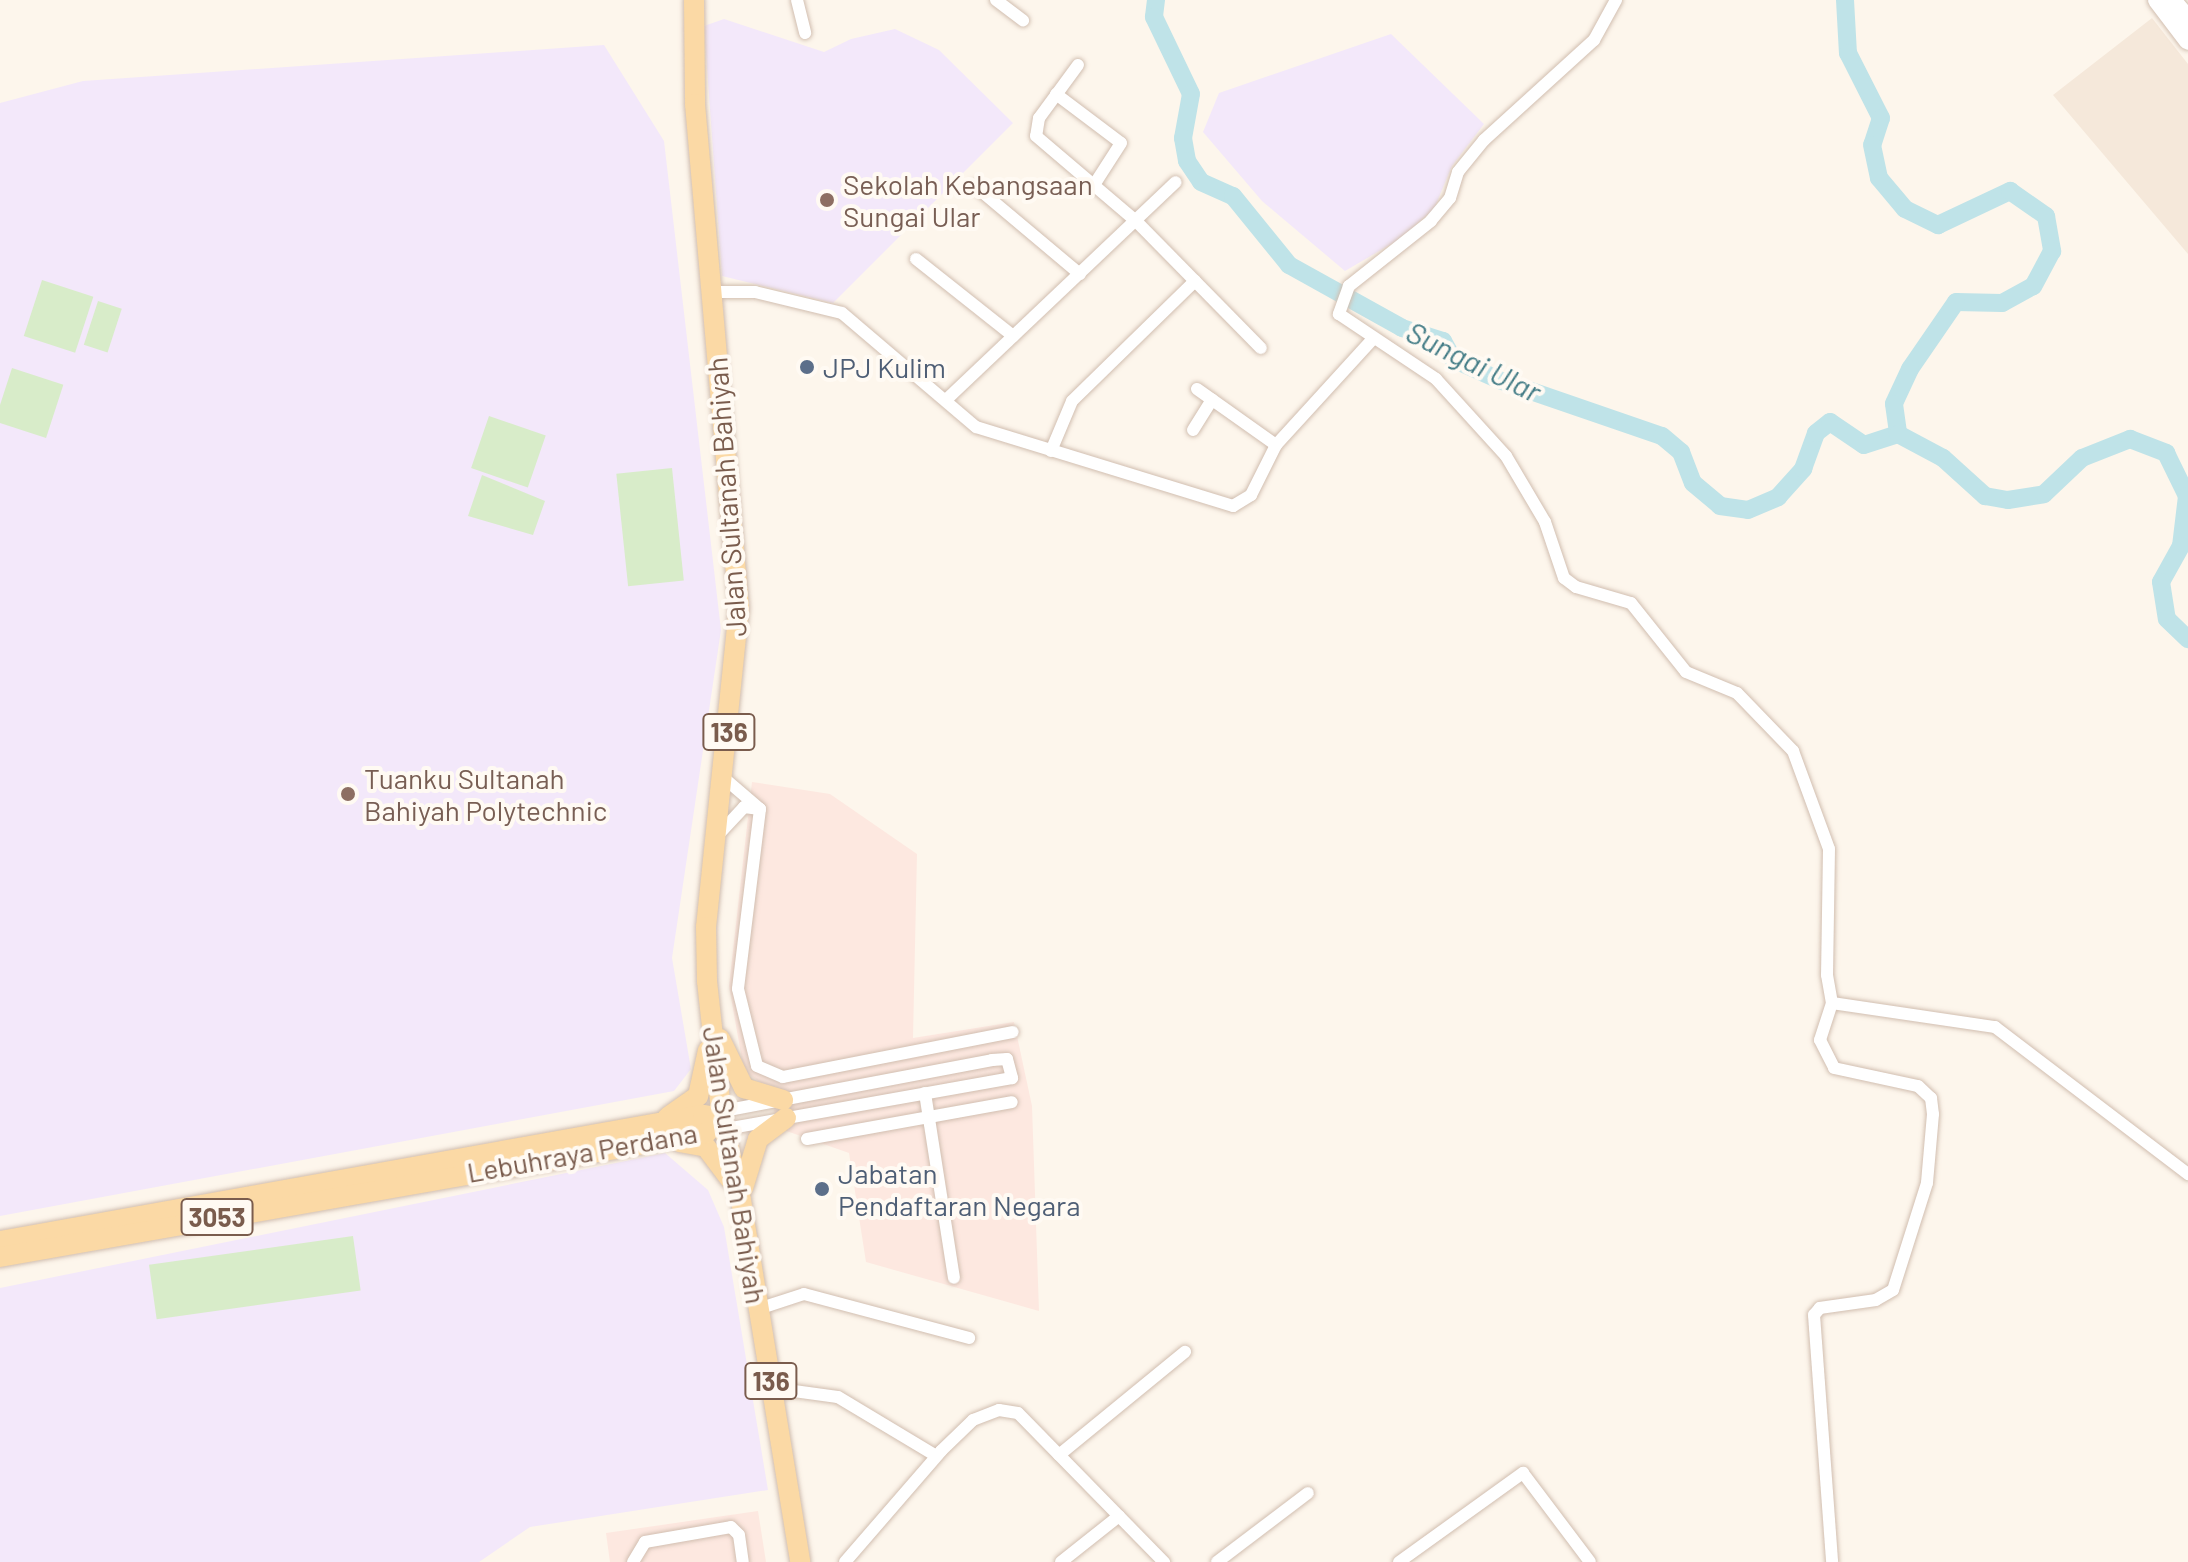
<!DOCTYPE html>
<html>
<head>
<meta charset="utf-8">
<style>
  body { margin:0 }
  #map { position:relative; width:2188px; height:1562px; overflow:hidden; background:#fdf6ec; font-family:Barlow,sans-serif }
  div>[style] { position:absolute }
  .residential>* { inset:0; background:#f5e8da }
  .commercial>* { inset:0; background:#fde8e0 }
  .education>* { inset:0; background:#f3e8fa }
  .green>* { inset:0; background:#d8ecc9; transform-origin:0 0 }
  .river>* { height:18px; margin:-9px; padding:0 9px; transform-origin:9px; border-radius:9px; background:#bfe3e8 }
  .roads { filter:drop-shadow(0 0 2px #d1beb0) drop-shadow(0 0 2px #d1beb0) }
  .minor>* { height:12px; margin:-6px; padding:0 6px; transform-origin:6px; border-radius:6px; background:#fff }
  .secondary>* { height:18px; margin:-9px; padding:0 9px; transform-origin:9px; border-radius:9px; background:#fff }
  .primary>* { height:20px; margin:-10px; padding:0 10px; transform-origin:10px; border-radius:10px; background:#fbd9a5 }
  .dots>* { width:22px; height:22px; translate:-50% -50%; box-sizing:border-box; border:4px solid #fffaf3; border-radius:50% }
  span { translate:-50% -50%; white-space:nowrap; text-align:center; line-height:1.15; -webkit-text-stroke:8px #fffaf3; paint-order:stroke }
  .shield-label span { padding:2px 6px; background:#fffaf3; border:2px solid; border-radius:6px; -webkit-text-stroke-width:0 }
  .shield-label { font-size:26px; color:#7a5c4d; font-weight:700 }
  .education-label { font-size:28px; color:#785e54 }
  .left { translate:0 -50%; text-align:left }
  .service-label { font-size:28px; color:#4e5e75 }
  .street-label { font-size:28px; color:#7a5c4d }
  .water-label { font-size:30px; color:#437c86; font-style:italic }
</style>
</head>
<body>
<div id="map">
  <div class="residential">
    <i style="clip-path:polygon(2152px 18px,2188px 64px,2188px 254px,2053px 95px)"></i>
  </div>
  <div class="commercial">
    <i style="clip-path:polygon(752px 782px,830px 794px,917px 854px,913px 1038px,1014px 1022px,1032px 1106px,1039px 1311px,866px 1262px,849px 1153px,778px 1128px,770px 1089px,744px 1071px,729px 986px)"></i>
    <i style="clip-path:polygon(758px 1511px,766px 1562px,610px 1562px,606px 1533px)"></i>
  </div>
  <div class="education">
    <i style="clip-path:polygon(724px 19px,824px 52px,851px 39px,895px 29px,939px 50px,1013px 123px,833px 303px,722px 276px,704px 26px)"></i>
    <i style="clip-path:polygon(1391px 34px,1484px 124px,1452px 166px,1434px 209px,1398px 240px,1345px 271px,1262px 201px,1203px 132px,1219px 93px)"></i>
    <i style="clip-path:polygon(604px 45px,664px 141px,721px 630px,672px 958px,691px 1069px,674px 1091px,0 1216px,0 103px,83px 81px)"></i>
    <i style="clip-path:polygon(665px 1153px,708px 1190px,724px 1227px,768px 1490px,530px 1527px,479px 1562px,0 1562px,0 1288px)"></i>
  </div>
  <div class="green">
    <i style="left:42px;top:280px;width:54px;height:59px;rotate:18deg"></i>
    <i style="left:98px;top:301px;width:25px;height:46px;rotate:18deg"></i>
    <i style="left:12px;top:368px;width:54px;height:56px;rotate:18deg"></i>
    <i style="left:489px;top:416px;width:60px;height:55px;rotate:19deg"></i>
    <i style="left:672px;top:468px;width:113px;height:56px;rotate:84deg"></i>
    <i style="clip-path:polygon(482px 475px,545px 501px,533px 535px,468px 516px)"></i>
    <i style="left:353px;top:1236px;width:55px;height:206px;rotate:82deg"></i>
  </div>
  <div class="river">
    <i style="left:1156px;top:0;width:17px;rotate:97deg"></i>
    <i style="left:1154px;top:17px;width:85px;rotate:64.3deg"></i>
    <i style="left:1191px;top:94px;width:45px;rotate:100.3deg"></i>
    <i style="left:1183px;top:138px;width:23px;rotate:80deg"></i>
    <i style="left:1187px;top:161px;width:25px;rotate:56deg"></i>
    <i style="left:1201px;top:182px;width:35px;rotate:24deg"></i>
    <i style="left:1233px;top:196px;width:89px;rotate:50.9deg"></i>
    <i style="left:1289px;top:265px;width:129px;rotate:29.1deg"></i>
    <i style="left:1402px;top:328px;width:43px;rotate:17.6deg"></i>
    <i style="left:1443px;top:341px;width:21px;rotate:61deg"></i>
    <i style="left:1453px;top:359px;width:51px;rotate:24.5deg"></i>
    <i style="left:1499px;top:380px;width:172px;rotate:19deg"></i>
    <i style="left:1662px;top:436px;width:25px;rotate:40deg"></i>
    <i style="left:1681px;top:452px;width:33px;rotate:69deg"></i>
    <i style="left:1693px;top:483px;width:35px;rotate:40deg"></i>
    <i style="left:1720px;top:506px;width:28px;rotate:8deg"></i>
    <i style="left:1748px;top:510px;width:33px;rotate:-23deg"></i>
    <i style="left:1778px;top:497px;width:38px;rotate:-48deg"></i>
    <i style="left:1803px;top:469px;width:38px;rotate:-70deg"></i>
    <i style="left:1816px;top:433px;width:18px;rotate:-38deg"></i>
    <i style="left:1830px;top:422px;width:41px;rotate:34.1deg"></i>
    <i style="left:1864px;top:445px;width:36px;rotate:-18deg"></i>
    <i style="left:1845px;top:0;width:53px;rotate:86.8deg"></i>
    <i style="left:1848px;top:53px;width:73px;rotate:63.1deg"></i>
    <i style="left:1881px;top:118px;width:28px;rotate:108deg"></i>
    <i style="left:1872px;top:145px;width:34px;rotate:78deg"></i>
    <i style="left:1879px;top:178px;width:40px;rotate:50deg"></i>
    <i style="left:1905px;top:209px;width:37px;rotate:26deg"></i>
    <i style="left:1938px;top:225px;width:80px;rotate:-25.3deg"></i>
    <i style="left:2010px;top:191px;width:44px;rotate:34.8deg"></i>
    <i style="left:2046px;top:216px;width:36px;rotate:80deg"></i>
    <i style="left:2052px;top:251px;width:40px;rotate:118deg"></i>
    <i style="left:2033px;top:286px;width:35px;rotate:151deg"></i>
    <i style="left:2002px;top:303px;width:46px;rotate:-178.8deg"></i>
    <i style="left:1956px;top:302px;width:81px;rotate:124.5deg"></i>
    <i style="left:1910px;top:369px;width:38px;rotate:115deg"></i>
    <i style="left:1894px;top:404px;width:30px;rotate:82deg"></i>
    <i style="left:1898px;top:434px;width:51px;rotate:28.1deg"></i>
    <i style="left:1943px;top:458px;width:57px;rotate:42.1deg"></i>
    <i style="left:1985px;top:496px;width:23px;rotate:10deg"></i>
    <i style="left:2008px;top:500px;width:36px;rotate:-9deg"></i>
    <i style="left:2044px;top:494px;width:52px;rotate:-43.5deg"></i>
    <i style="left:2082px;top:458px;width:52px;rotate:-21.6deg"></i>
    <i style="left:2130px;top:439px;width:39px;rotate:21deg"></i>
    <i style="left:2166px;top:453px;width:48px;rotate:64deg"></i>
    <i style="left:2187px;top:496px;width:50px;rotate:96.8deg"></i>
    <i style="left:2181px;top:546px;width:41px;rotate:119.1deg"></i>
    <i style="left:2161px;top:582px;width:37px;rotate:81deg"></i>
    <i style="left:2167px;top:619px;width:29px;rotate:44deg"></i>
  </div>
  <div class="roads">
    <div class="minor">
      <i style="left:797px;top:0;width:34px;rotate:76deg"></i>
      <i style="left:996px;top:0;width:34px;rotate:37deg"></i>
      <i style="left:1616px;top:0;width:46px;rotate:118.8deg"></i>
      <i style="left:1594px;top:40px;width:149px;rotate:137.7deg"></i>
      <i style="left:1484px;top:140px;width:41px;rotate:129.1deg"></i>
      <i style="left:1458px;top:172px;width:27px;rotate:107deg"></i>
      <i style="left:1450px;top:198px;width:30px;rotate:130deg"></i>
      <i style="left:1431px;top:221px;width:105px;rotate:141.6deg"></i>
      <i style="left:1349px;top:286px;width:30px;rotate:110deg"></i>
      <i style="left:1339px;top:314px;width:117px;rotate:33.8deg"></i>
      <i style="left:1436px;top:379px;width:104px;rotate:47.7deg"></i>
      <i style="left:1506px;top:456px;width:77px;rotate:59.4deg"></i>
      <i style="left:1545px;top:522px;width:59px;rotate:71.3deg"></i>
      <i style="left:1564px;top:578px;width:15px;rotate:37deg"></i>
      <i style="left:1576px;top:587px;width:57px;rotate:16.2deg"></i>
      <i style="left:1631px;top:603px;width:88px;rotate:51.4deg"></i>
      <i style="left:1686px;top:672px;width:55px;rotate:22.4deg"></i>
      <i style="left:1737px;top:693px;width:81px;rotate:46deg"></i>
      <i style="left:1793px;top:751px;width:104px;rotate:69.8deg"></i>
      <i style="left:1829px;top:849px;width:126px;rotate:90.9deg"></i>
      <i style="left:1827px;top:975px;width:28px;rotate:80deg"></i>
      <i style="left:1832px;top:1003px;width:165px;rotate:8.4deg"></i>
      <i style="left:1995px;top:1027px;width:243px;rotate:37.3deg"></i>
      <i style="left:1078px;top:65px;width:66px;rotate:126.3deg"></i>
      <i style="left:1039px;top:118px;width:18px;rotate:99deg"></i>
      <i style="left:1036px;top:136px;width:131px;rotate:40.4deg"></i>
      <i style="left:1136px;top:221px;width:178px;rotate:45.5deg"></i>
      <i style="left:1056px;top:94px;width:81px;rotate:37deg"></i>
      <i style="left:1121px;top:143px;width:50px;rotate:122.7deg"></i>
      <i style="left:975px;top:186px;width:137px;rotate:40deg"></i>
      <i style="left:916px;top:259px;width:124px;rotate:38.4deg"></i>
      <i style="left:712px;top:292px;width:43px"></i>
      <i style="left:755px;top:292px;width:89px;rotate:13.6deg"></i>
      <i style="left:842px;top:313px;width:176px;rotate:40.4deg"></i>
      <i style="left:976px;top:427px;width:269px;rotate:17.1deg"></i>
      <i style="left:1233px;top:506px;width:21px;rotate:-31deg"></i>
      <i style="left:1251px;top:495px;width:56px;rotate:-63.4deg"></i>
      <i style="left:1276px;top:445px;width:142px;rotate:-47.6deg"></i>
      <i style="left:1197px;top:389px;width:97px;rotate:35.3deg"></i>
      <i style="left:947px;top:399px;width:315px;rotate:-43.5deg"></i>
      <i style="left:1193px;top:430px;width:36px;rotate:-58deg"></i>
      <i style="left:1051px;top:451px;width:54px;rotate:-67.2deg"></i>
      <i style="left:1072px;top:401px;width:172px;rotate:-44.3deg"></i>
      <i style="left:760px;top:809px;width:181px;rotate:97deg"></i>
      <i style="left:738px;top:989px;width:79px;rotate:76.1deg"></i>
      <i style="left:757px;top:1066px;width:28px;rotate:23deg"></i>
      <i style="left:783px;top:1077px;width:234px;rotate:-11.1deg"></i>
      <i style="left:719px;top:834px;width:37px;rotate:-47deg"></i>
      <i style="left:744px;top:807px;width:16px;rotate:7deg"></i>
      <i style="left:760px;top:809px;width:48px;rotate:-139.3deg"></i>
      <i style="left:1832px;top:1003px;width:39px;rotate:108deg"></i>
      <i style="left:1820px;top:1040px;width:31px;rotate:63deg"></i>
      <i style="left:1834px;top:1068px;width:86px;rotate:12.1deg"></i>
      <i style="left:1918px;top:1086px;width:18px;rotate:43deg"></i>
      <i style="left:1931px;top:1098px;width:16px;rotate:83deg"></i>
      <i style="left:1933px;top:1114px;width:69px;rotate:95deg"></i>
      <i style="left:1927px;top:1183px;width:112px;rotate:107.6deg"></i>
      <i style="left:1893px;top:1290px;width:20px;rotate:150deg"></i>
      <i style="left:1876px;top:1300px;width:57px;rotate:171.9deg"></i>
      <i style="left:1820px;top:1308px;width:9px;rotate:131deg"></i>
      <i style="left:1814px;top:1315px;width:248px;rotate:85.8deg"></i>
      <i style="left:925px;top:1093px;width:187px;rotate:81.1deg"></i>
      <i style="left:718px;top:1112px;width:279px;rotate:-10.7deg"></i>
      <i style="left:992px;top:1060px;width:15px;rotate:-4deg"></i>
      <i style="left:1007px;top:1059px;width:20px;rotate:75deg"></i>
      <i style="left:1012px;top:1078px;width:296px;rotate:169.9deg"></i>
      <i style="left:807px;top:1139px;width:208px;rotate:-10.2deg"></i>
      <i style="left:758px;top:1309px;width:48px;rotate:-18.1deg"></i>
      <i style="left:804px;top:1294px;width:171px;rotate:14.9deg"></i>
      <i style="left:774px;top:1395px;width:20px;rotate:-11deg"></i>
      <i style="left:794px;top:1391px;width:44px;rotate:7.8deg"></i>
      <i style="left:838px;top:1397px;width:114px;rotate:31deg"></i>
      <i style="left:1059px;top:1455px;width:163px;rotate:-39.3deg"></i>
      <i style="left:633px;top:1562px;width:23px;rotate:-59deg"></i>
      <i style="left:645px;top:1542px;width:87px;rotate:-9.9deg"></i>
      <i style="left:731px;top:1527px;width:11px;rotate:45deg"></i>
      <i style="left:739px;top:1535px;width:27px;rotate:82deg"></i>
      <i style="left:845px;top:1562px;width:147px;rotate:-49.1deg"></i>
      <i style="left:941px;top:1451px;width:45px;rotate:-44.1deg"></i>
      <i style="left:973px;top:1420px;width:28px;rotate:-21deg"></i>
      <i style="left:999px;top:1410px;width:19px;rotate:9deg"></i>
      <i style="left:1018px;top:1413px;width:209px;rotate:45.6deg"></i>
      <i style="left:1061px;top:1562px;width:74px;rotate:-38.4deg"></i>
      <i style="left:1217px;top:1562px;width:114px;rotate:-37.2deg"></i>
      <i style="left:1399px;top:1562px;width:153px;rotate:-35.7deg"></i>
      <i style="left:1523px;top:1473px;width:111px;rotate:53deg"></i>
    </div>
    <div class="secondary">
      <i style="left:2157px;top:0;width:51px;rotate:52.9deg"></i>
      <i style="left:2172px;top:0;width:25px;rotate:50deg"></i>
    </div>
    <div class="primary">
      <i style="left:694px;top:0;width:104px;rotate:89.4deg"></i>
      <i style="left:695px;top:104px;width:506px;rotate:85.01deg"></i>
      <i style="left:739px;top:608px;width:321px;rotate:95.9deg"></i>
      <i style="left:706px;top:927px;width:54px;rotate:88.9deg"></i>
      <i style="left:707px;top:981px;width:138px;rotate:83.8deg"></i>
      <i style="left:722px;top:1118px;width:84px;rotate:77deg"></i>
      <i style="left:741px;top:1200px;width:367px;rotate:80.7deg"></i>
      <i style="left:720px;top:1039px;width:55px;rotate:63.9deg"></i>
      <i style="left:744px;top:1088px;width:41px;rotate:17.1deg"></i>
      <i style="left:668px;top:1117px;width:37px;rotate:-35deg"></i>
      <i style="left:698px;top:1096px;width:47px;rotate:-77.7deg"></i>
      <i style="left:679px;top:1142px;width:27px;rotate:10deg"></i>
      <i style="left:706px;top:1147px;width:40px;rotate:53deg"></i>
      <i style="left:743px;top:1188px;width:51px;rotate:-73deg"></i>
      <i style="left:758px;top:1139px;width:35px;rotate:-37deg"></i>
      <i style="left:0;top:1241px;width:714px;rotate:-10.16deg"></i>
      <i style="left:703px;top:1115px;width:19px;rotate:9deg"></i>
      <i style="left:0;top:1257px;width:717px;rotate:-9.96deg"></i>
      <i style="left:706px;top:1133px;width:22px;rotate:-43deg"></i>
    </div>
  </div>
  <div class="dots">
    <i style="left:827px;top:200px;background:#8d6e63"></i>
    <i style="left:807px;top:367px;background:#5c6f8a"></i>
    <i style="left:348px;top:794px;background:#8d6e63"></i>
    <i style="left:822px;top:1189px;background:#5c6f8a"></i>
  </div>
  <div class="shield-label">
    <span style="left:729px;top:732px">136</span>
    <span style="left:217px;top:1217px">3053</span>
    <span style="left:771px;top:1381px">136</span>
  </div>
  <div class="education-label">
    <span class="left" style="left:843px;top:200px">Sekolah Kebangsaan<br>Sungai Ular</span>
    <span class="left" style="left:364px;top:794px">Tuanku Sultanah<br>Bahiyah Polytechnic</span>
  </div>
  <div class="service-label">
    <span class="left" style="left:823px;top:367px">JPJ Kulim</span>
    <span class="left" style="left:838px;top:1189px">Jabatan<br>Pendaftaran Negara</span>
  </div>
  <div class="street-label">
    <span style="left:726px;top:497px;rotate:-94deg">Jalan Sultanah Bahiyah</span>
    <span style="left:582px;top:1152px;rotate:-10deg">Lebuhraya Perdana</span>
    <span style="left:735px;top:1165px;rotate:81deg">Jalan Sultanah Bahiyah</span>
  </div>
  <div class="water-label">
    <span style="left:1474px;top:361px;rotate:26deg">Sungai Ular</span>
  </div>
</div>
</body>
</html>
